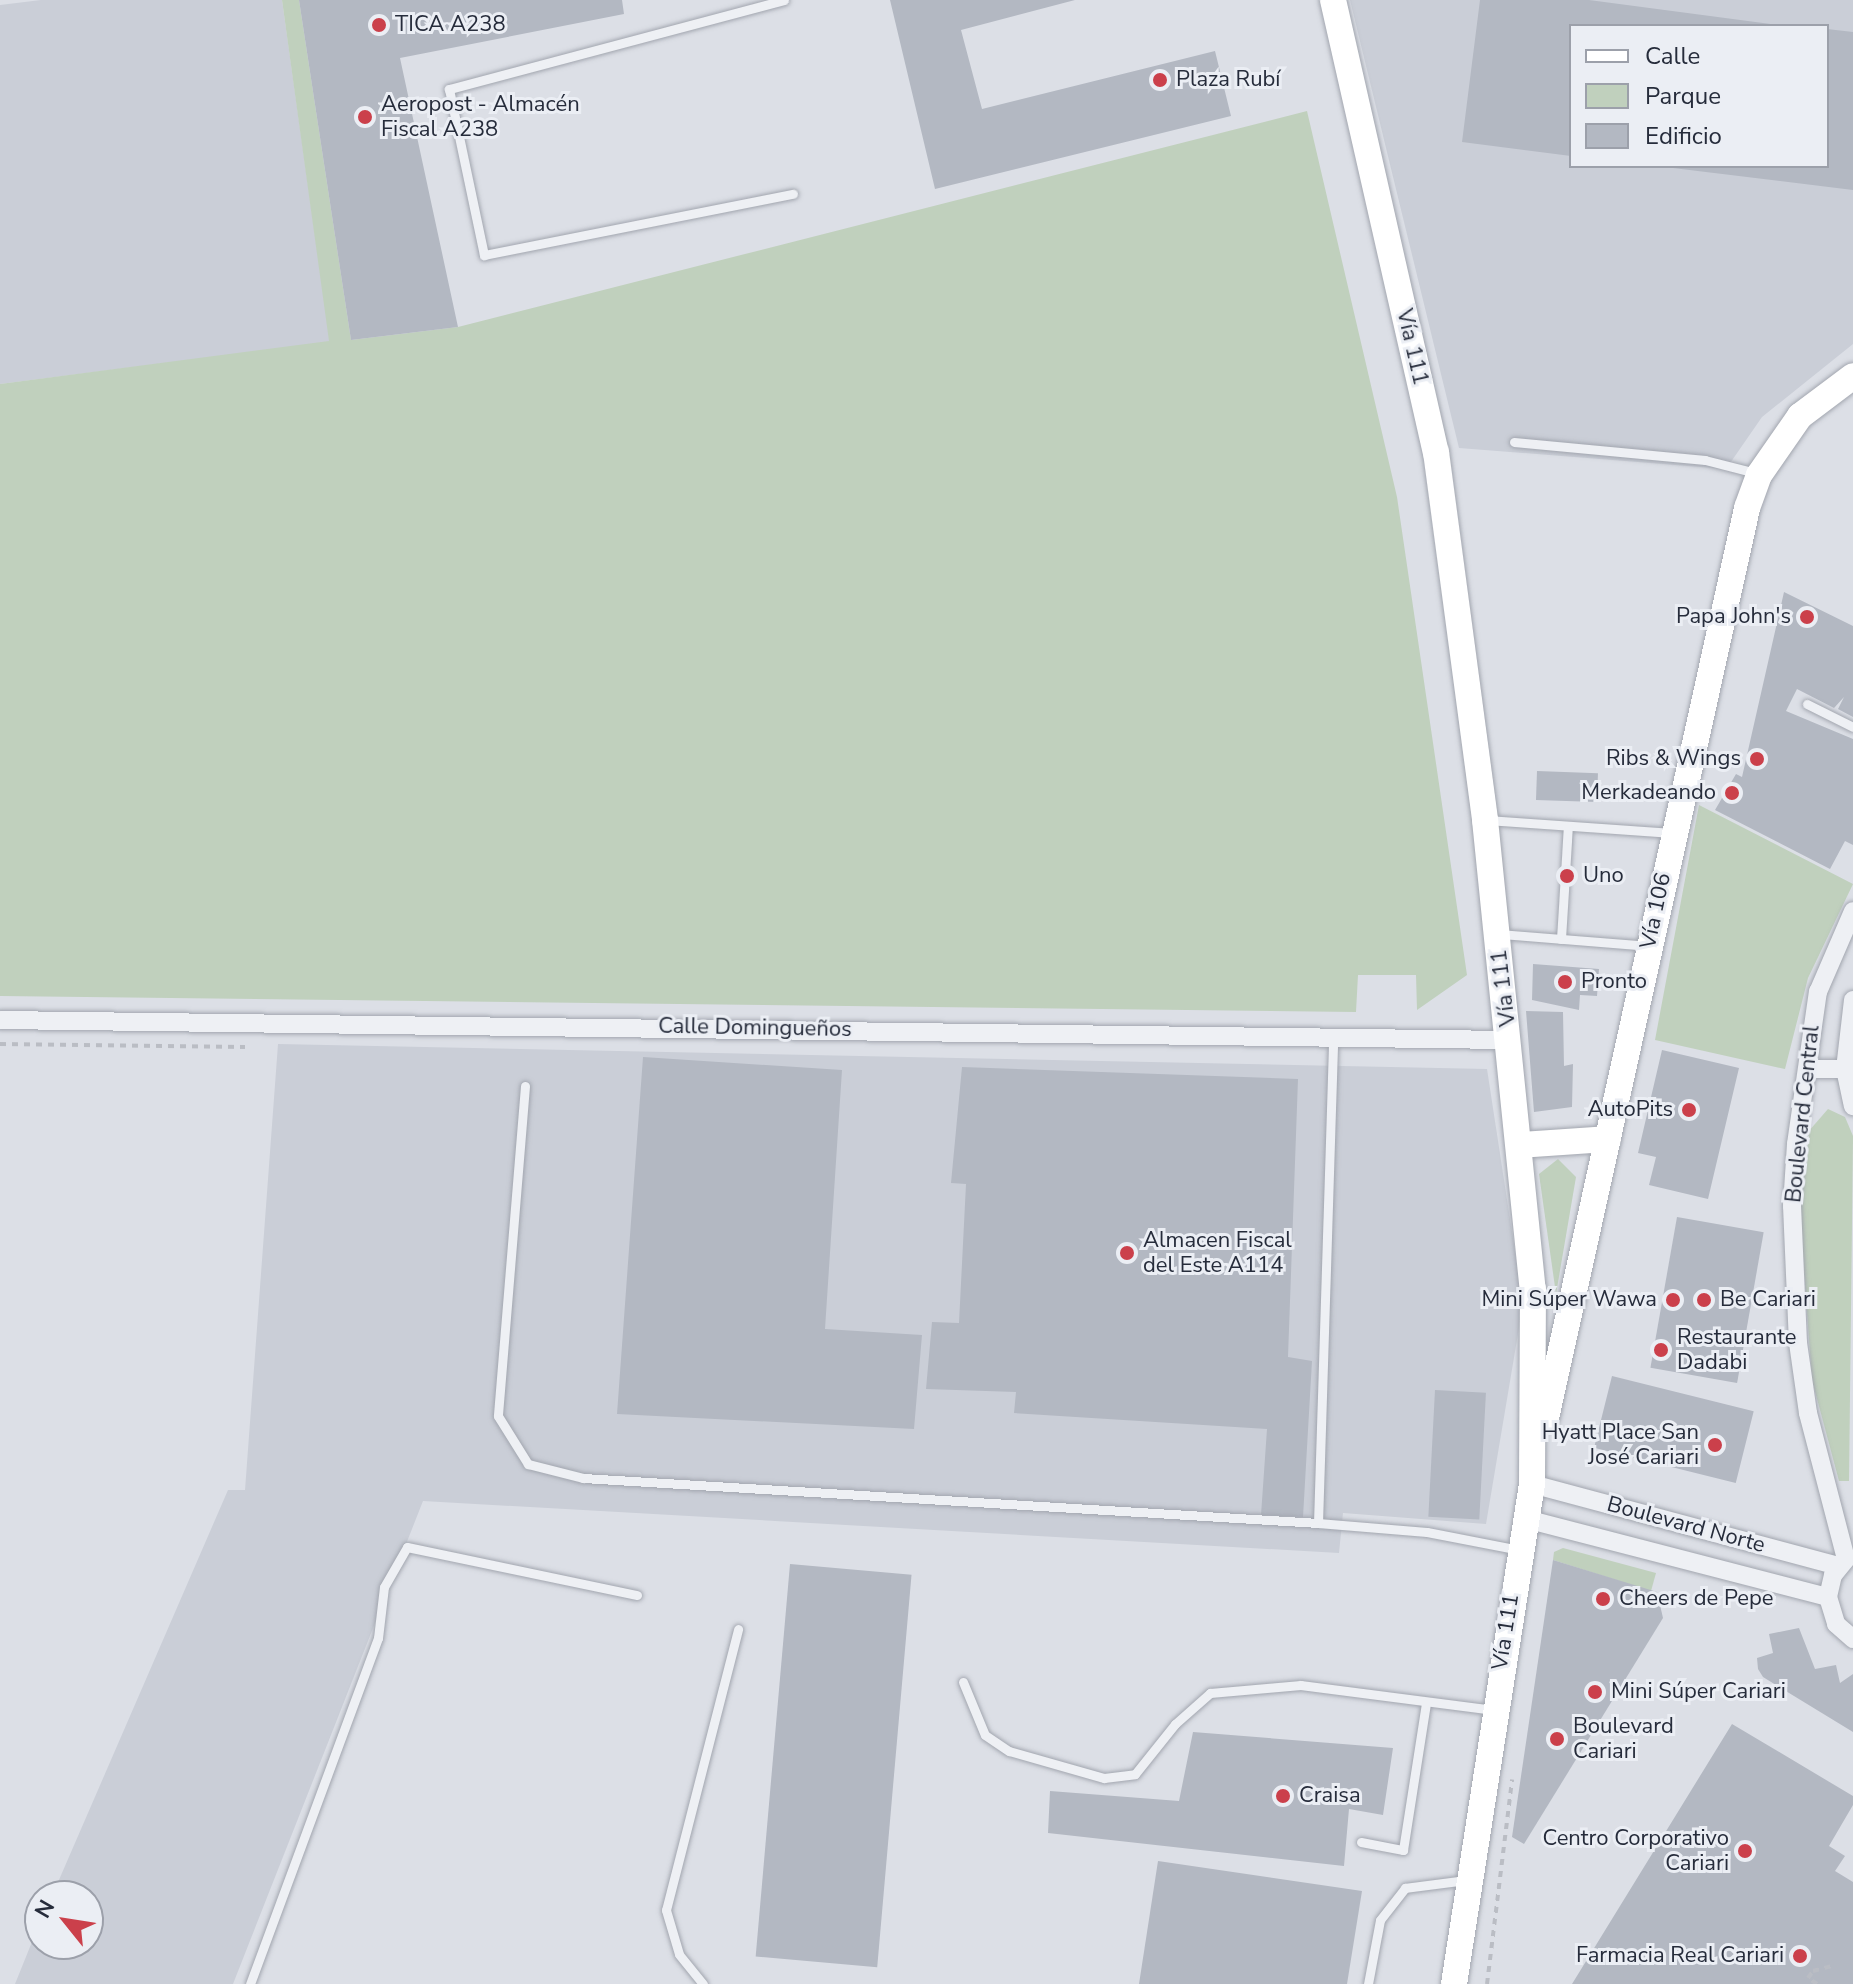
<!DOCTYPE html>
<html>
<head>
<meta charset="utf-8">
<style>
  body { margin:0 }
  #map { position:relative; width:1853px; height:1984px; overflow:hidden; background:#dcdfe6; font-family:"Nunito Sans",sans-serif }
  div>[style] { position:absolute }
  .built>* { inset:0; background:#caced7 }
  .green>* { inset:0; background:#c0d0bd }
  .building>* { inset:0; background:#b3b8c2; transform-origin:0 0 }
  .path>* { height:4px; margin-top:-2px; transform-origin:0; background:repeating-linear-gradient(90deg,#babdc4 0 6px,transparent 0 12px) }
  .roads { filter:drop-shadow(0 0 2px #a2a6af) drop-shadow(0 0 2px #a2a6af) }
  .service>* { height:9px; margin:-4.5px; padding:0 4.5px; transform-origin:4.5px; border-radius:4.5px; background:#eef0f4 }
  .minor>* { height:18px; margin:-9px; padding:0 9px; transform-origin:9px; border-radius:9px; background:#eef0f4 }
  .secondary>* { height:26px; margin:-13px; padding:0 13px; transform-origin:13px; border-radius:13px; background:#fff }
  .dots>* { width:22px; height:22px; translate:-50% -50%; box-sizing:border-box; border:4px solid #ebeef4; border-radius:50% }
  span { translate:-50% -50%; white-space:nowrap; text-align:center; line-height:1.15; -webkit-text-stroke:6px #ebeef4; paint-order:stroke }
  .poi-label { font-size:22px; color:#262c3b }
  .left { translate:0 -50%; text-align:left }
  .right { translate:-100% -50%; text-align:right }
  .street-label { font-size:22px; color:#262c3b }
  .legend { position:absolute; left:1569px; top:24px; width:260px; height:144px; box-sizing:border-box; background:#ebeef4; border:2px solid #9ca0aa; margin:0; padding:10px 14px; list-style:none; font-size:24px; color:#262c3b }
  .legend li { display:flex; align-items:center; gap:16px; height:40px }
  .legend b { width:40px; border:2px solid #9ca0aa }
  .north { position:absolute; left:24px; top:1880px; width:80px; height:80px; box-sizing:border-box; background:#ebeef4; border:2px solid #9ca0aa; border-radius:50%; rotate:300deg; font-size:22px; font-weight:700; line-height:32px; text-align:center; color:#262c3b }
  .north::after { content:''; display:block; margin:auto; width:28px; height:36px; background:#cb404b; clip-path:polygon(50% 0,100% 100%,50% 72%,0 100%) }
</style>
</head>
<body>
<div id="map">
  <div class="built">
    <i style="clip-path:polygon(41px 0,282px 0,330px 342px,0 384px,0 5px)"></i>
    <i style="clip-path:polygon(evenodd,1350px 0,1853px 0,1853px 344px,1762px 417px,1726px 469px,1459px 448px,1350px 0,1571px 26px,1827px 26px,1827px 166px,1571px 166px,1571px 26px)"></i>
    <i style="clip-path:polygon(278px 1044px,1487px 1069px,1523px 1304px,1486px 1524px,1343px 1513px,1339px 1553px,423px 1501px,233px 1984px,15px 1984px,40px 1922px,40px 1944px,88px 1944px,88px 1896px,52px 1896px,228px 1490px,245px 1490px)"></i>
  </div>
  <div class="green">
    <i style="clip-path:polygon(282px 0,299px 0,351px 340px,458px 327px,1307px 111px,1397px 497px,1467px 975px,1417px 1010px,1416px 975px,1358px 975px,1356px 1012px,0 996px,0 384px,329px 341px)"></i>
    <i style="clip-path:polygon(1699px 805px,1853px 884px,1808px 978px,1785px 1069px,1655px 1040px)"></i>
    <i style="clip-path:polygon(1828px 1109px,1845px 1117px,1853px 1136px,1849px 1481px,1839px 1481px,1812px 1380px,1798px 1188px,1808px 1132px)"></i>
    <i style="clip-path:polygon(1558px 1159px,1576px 1177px,1556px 1294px,1539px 1174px)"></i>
    <i style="clip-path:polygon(1563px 1548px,1656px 1573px,1651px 1591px,1553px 1560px,1554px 1552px)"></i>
  </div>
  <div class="building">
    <i style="clip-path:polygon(299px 0,622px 0,624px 14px,400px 58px,458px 327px,351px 340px)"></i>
    <i style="clip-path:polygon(890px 0,1075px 0,961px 30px,982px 109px,1215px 51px,1231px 116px,935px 189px)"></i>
    <i style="clip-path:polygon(1480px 0,1589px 0,1786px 26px,1571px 26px,1571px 156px,1462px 142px)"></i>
    <i style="clip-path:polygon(1827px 29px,1853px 32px,1853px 190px,1673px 168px,1827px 166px)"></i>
    <i style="clip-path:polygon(1784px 592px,1853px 626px,1853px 717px,1838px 709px,1844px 697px,1834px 708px,1797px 689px,1786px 711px,1853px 739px,1853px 845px,1845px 841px,1830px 869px,1715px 810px,1736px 774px,1742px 777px)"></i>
    <i style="left:1537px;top:771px;width:61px;height:29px;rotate:2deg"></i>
    <i style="clip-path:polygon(1533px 964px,1599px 969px,1597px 996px,1580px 995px,1579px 1010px,1532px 1000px)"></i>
    <i style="clip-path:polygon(1526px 1011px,1563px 1012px,1564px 1066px,1573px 1064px,1572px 1107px,1534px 1112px)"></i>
    <i style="clip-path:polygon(1662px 1050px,1739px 1068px,1708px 1199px,1649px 1185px,1656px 1157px,1638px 1153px)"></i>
    <i style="clip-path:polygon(643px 1057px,842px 1070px,825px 1329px,922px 1335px,914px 1429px,617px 1414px)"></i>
    <i style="clip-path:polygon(962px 1067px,1298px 1079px,1288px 1357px,1312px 1361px,1303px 1517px,1261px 1515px,1267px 1429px,1014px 1413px,1016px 1392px,926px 1389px,932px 1322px,959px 1323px,966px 1184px,951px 1183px)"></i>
    <i style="left:1677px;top:1217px;width:88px;height:153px;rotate:10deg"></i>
    <i style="left:1612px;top:1376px;width:146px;height:74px;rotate:14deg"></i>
    <i style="left:1435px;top:1390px;width:51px;height:127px;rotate:3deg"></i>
    <i style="clip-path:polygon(1553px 1560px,1657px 1592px,1663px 1618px,1524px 1844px,1512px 1837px)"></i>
    <i style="left:790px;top:1564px;width:122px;height:394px;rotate:5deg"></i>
    <i style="clip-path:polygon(1799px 1628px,1815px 1669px,1836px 1665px,1840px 1683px,1853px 1674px,1853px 1732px,1763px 1677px,1758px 1669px,1757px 1658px,1773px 1653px,1769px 1634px)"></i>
    <i style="clip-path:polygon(1732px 1724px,1853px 1796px,1853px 1805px,1829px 1846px,1845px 1856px,1835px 1871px,1853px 1882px,1853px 1984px,1572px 1984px)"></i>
    <i style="clip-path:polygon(1193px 1732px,1393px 1748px,1383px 1815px,1349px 1809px,1344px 1866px,1048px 1833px,1050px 1791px,1179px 1801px)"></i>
    <i style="clip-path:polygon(1158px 1861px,1362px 1891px,1347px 1984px,1139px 1984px)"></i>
  </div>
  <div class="path">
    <i style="left:0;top:1044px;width:245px;rotate:0.7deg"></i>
    <i style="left:1487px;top:1984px;width:206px;rotate:-83deg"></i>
    <i style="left:1817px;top:1984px;width:11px;rotate:-146deg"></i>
    <i style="left:1808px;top:1978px;width:9px;rotate:-54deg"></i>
    <i style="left:1813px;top:1971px;width:20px;rotate:-15deg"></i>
  </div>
  <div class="roads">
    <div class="service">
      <i style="left:784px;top:0;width:347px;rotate:165.1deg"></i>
      <i style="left:449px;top:89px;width:170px;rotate:78.1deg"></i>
      <i style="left:484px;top:255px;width:315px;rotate:-11.2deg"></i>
      <i style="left:1514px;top:442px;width:192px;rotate:5.4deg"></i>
      <i style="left:1705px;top:460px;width:53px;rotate:14.3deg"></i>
      <i style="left:1807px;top:704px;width:51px;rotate:26.6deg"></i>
      <i style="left:1488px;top:820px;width:184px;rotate:4deg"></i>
      <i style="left:1500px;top:934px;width:149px;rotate:4.6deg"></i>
      <i style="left:1561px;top:939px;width:113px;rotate:-86.5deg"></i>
      <i style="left:525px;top:1086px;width:331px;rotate:94.7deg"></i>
      <i style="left:498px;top:1416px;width:57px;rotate:58deg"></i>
      <i style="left:528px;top:1464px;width:57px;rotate:14.3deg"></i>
      <i style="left:583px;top:1478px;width:736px;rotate:3.5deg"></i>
      <i style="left:1318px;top:1523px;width:109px;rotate:4.7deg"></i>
      <i style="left:1427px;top:1532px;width:95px;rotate:11deg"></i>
      <i style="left:1318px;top:1523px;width:486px;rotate:-88.2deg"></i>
      <i style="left:963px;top:1682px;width:57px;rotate:67.5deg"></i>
      <i style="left:985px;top:1735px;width:29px;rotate:34deg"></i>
      <i style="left:1009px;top:1751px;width:99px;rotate:15.9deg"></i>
      <i style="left:1104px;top:1778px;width:31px;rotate:-7deg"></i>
      <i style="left:1135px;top:1774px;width:64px;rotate:-51.3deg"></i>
      <i style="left:1175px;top:1724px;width:47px;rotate:-41.5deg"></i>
      <i style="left:1210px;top:1693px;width:91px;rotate:-5deg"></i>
      <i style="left:1301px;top:1685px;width:194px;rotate:7.4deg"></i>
      <i style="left:1361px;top:1842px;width:43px;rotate:10.8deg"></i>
      <i style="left:1403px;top:1850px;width:149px;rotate:-81.1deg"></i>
      <i style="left:250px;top:1984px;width:369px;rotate:-69.7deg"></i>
      <i style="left:378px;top:1638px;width:51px;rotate:-83.3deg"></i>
      <i style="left:384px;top:1587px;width:46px;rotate:-60.1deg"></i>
      <i style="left:407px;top:1547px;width:235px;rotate:11.8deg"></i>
      <i style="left:703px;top:1984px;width:38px;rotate:-129deg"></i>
      <i style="left:679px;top:1954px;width:46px;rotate:-106.5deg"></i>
      <i style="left:666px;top:1910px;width:290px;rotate:-75.6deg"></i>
      <i style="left:1368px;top:1984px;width:65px;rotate:-79.4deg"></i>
      <i style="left:1380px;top:1920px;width:41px;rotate:-52deg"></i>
      <i style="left:1405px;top:1888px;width:63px;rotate:-7.4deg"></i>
    </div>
    <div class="minor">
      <i style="left:1853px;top:1000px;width:69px;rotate:96.6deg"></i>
      <i style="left:1845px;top:1069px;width:38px;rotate:78deg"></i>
      <i style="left:0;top:1020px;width:1510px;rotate:0.76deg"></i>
      <i style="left:1808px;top:1069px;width:37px"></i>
      <i style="left:1532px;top:1484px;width:318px;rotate:15deg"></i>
      <i style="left:1526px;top:1519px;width:312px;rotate:14.5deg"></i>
      <i style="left:1847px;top:1558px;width:22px;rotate:129deg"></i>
      <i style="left:1833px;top:1575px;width:23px;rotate:103deg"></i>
      <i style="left:1828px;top:1597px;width:28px;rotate:73deg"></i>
      <i style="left:1836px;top:1624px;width:23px;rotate:41deg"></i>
      <i style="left:1846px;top:1559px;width:151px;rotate:-104.6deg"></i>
      <i style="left:1808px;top:1413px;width:71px;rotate:-98.1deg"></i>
      <i style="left:1798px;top:1343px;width:137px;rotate:-92.5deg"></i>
      <i style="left:1792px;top:1206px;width:62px;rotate:-86.3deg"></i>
      <i style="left:1796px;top:1144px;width:154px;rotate:-81.8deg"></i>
      <i style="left:1818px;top:992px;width:88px;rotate:-66.6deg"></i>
    </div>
    <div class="secondary">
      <i style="left:1333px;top:0;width:464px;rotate:77.2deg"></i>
      <i style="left:1436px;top:452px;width:371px;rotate:82.4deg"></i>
      <i style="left:1485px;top:820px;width:471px;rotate:84.2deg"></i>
      <i style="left:1533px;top:1289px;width:195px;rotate:90.3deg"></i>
      <i style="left:1532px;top:1484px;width:506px;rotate:98.87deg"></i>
      <i style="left:1520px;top:1145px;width:88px;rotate:-3.9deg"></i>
      <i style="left:1546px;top:1418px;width:932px;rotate:-77.54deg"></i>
      <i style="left:1747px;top:508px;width:35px;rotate:-70deg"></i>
      <i style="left:1759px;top:475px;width:72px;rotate:-55.2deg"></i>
      <i style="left:1800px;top:416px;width:66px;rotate:-37deg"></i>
    </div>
  </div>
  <div class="dots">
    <i style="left:379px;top:25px;background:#cb404b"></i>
    <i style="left:1160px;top:80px;background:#cb404b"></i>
    <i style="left:365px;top:117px;background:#cb404b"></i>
    <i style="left:1807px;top:617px;background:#cb404b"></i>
    <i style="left:1757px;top:759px;background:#cb404b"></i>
    <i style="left:1732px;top:793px;background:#cb404b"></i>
    <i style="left:1567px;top:876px;background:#cb404b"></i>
    <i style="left:1565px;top:982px;background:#cb404b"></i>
    <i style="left:1689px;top:1110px;background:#cb404b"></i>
    <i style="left:1127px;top:1253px;background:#cb404b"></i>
    <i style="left:1673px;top:1300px;background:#cb404b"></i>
    <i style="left:1704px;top:1300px;background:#cb404b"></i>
    <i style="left:1661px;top:1350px;background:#cb404b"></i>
    <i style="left:1715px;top:1445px;background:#cb404b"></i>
    <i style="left:1603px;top:1599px;background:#cb404b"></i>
    <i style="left:1595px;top:1692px;background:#cb404b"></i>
    <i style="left:1557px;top:1739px;background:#cb404b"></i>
    <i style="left:1283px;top:1796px;background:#cb404b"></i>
    <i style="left:1745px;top:1851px;background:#cb404b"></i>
    <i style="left:1800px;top:1956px;background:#cb404b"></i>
  </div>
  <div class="poi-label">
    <span class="left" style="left:395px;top:25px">TICA A238</span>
    <span class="left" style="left:1176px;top:80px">Plaza Rubí</span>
    <span class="left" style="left:381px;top:117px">Aeropost - Almacén<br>Fiscal A238</span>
    <span class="right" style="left:1791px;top:617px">Papa John's</span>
    <span class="right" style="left:1741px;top:759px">Ribs &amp; Wings</span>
    <span class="right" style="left:1716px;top:793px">Merkadeando</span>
    <span class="left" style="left:1583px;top:876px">Uno</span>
    <span class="left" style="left:1581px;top:982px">Pronto</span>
    <span class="right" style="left:1673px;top:1110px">AutoPits</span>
    <span class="left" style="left:1143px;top:1253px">Almacen Fiscal<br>del Este A114</span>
    <span class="right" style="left:1657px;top:1300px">Mini Súper Wawa</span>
    <span class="left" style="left:1720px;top:1300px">Be Cariari</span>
    <span class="left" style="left:1677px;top:1350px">Restaurante<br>Dadabi</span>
    <span class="right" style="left:1699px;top:1445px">Hyatt Place San<br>José Cariari</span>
    <span class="left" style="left:1619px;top:1599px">Cheers de Pepe</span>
    <span class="left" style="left:1611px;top:1692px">Mini Súper Cariari</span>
    <span class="left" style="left:1573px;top:1739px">Boulevard<br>Cariari</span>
    <span class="left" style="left:1299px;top:1796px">Craisa</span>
    <span class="right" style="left:1729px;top:1851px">Centro Corporativo<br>Cariari</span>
    <span class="right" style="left:1784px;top:1956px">Farmacia Real Cariari</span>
  </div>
  <div class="street-label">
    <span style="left:1412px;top:347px;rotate:77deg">Vía 111</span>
    <span style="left:1656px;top:911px;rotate:-78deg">Vía 106</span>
    <span style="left:1504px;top:988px;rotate:-97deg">Vía 111</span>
    <span style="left:755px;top:1028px;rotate:1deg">Calle Domingueños</span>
    <span style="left:1803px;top:1114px;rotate:-84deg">Boulevard Central</span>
    <span style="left:1686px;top:1525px;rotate:15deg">Boulevard Norte</span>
    <span style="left:1506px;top:1632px;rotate:-81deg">Vía 111</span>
  </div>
  <ul class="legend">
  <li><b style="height:10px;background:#fff"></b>Calle</li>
  <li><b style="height:22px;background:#c0d0bd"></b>Parque</li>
  <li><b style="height:22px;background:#b3b8c2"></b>Edificio</li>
  </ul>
  <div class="north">N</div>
</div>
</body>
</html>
